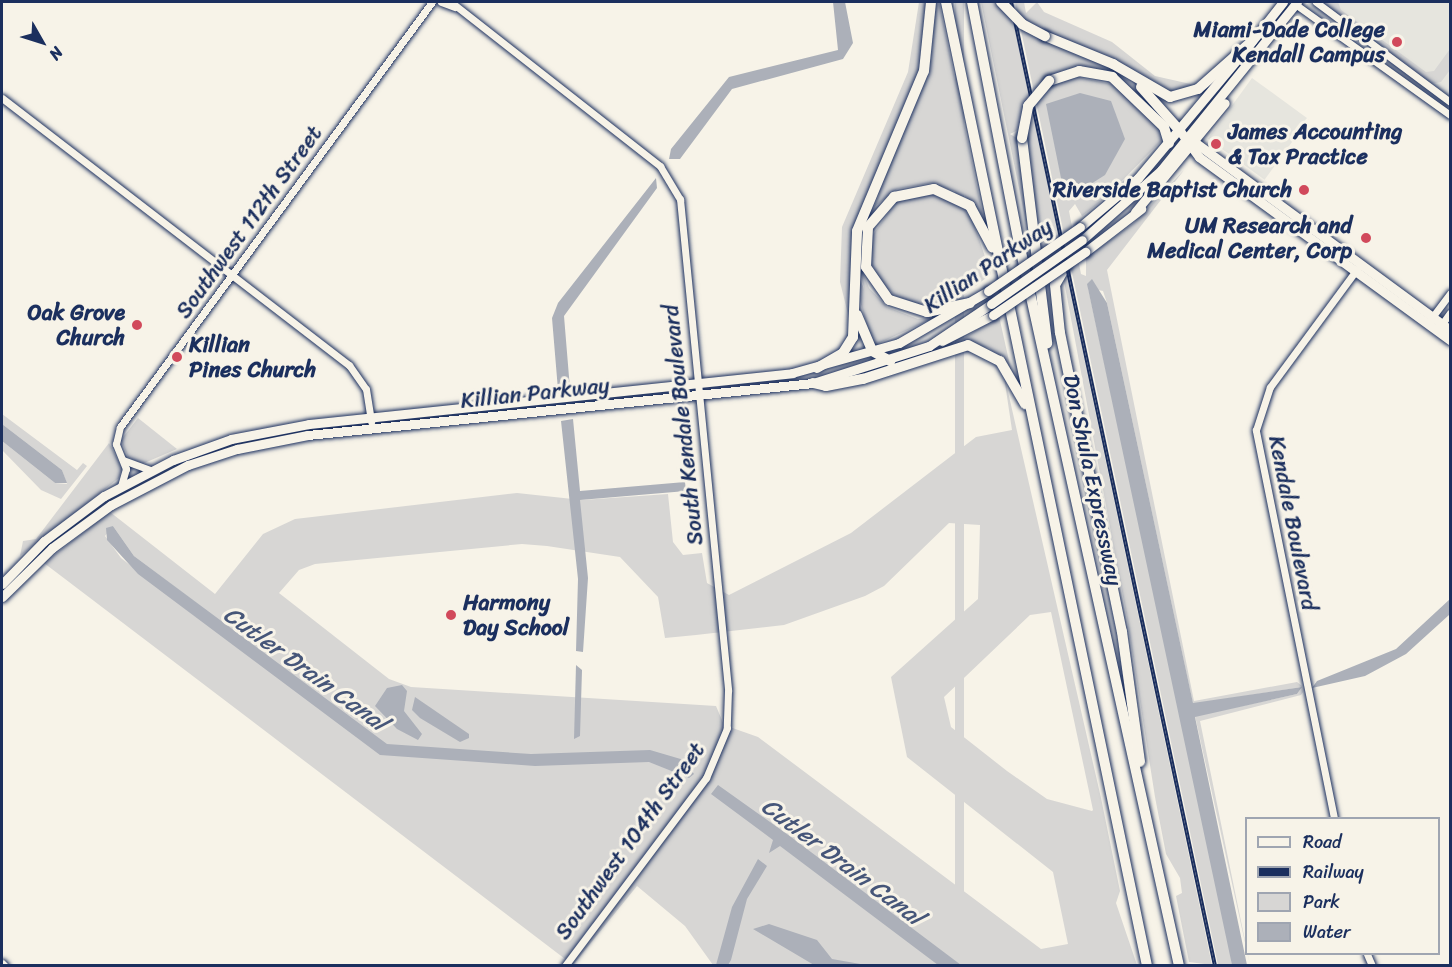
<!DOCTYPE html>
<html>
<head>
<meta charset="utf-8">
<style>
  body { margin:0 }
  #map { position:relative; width:1452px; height:967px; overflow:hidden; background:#f7f3e8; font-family:Sriracha,sans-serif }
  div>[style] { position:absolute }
  .built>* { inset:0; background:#e6e5de; transform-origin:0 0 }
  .green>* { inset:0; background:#d7d6d4; transform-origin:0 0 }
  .water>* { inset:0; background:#acb0b9 }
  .roads { filter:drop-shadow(0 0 2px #1b2f5e) drop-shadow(0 0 2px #1b2f5e) }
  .minor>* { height:7px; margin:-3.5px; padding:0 3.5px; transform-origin:3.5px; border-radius:3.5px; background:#f7f3e8 }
  .major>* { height:9px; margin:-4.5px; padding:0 4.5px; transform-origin:4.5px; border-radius:4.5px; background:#f7f3e8 }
  .highway>* { height:10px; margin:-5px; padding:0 5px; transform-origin:5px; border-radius:5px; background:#f7f3e8 }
  .rail>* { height:4px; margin-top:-2px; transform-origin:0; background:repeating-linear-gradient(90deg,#f7f3e8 0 4.5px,#1b2f5e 0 9px); box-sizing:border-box; border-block:2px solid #1b2f5e }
  .bridges { filter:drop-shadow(0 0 2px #1b2f5e) drop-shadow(0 0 2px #1b2f5e) }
  .major-bridge>* { height:9px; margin:-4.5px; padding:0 4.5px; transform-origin:4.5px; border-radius:4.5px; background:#f7f3e8 }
  .highway-bridge>* { height:10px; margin:-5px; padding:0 5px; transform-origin:5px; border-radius:5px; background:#f7f3e8 }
  .dots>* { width:16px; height:16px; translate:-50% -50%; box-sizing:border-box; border:3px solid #f7f3e8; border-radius:50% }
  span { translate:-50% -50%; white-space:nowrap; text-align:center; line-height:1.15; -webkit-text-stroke:6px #f7f3e8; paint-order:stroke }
  .poi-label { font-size:22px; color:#1b2f5e; font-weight:700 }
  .right { translate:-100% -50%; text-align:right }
  .left { translate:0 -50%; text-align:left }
  .street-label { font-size:22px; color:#1b2f5e }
  .water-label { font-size:24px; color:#465679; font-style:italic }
  .frame { position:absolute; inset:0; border:3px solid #1b2f5e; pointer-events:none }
  .legend { position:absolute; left:1245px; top:817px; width:195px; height:138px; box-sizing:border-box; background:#f7f3e8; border:2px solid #9fa5b1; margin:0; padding:8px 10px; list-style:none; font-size:18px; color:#1b2f5e }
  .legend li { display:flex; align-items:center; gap:12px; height:30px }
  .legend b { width:30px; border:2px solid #9fa5b1 }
  .north { position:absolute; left:12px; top:12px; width:60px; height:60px; -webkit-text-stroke:4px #f7f3e8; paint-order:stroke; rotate:129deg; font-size:16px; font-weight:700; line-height:24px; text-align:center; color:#1b2f5e }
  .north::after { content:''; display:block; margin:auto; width:21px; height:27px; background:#1b2f5e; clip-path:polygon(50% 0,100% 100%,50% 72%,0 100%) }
</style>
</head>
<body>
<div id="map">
  <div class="built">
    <i style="clip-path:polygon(1309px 2px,1450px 2px,1450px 120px,1301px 12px)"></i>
    <i style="left:1252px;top:78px;width:70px;height:75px;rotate:36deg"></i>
  </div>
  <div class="green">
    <i style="clip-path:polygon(919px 2px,928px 2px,920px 74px,852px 237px,850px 322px,840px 282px,842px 227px,908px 72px)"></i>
    <i style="clip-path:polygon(933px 2px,939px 2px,983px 216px,963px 194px,930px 183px,897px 189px,874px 207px,880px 192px,870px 208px,932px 47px)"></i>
    <i style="left:955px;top:2px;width:9px;height:984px"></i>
    <i style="clip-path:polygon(981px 2px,1009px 2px,1212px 965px,1189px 962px,1176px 896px,1182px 893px,1180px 878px,1166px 854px,1155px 797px,1127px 618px,1064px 281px,1059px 263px,1044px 273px,1024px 127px,1010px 134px,1020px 140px,1027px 227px)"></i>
    <i style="clip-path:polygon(1015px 2px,1024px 2px,1026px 13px,1037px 2px,1044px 12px,1112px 42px,1155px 76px,1195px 85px,1168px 93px,1109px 66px,1139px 89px,1173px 126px,1170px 129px,1109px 72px,1085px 67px,1057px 73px,1116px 85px,1161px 130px,1163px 139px,1104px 199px,1082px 216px,1075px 204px,1069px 211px,1081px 274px,1086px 276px,1086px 258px,1134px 223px,1184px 170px,1107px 270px,1194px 701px,1297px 682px,1302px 686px,1303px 692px,1301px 695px,1200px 721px,1250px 965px,1195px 716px,1297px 694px,1302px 687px,1193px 704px,1107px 303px,1103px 291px,1088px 288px,1230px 941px,1232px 965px,1218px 965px)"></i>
    <i style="clip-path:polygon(1319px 2px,1338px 2px,1341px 10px,1426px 72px,1434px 71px,1450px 49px,1450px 70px,1441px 82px,1430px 84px)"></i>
    <i style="clip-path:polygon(932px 194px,962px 207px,972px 219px,991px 274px,959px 299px,920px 305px,896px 296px,881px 283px,871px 262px,872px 236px,896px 202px)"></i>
    <i style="clip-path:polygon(859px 263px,869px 288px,887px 307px,918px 319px,936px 317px,873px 346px,858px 294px,859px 276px,864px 289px)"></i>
    <i style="clip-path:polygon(999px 316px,1011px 370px,989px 348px,958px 342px)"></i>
    <i style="clip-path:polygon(evenodd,1003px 370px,1101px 798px,1120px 891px,1116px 903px,1137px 965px,713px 965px,685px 926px,637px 886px,573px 965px,44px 563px,110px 512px,215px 594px,263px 534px,295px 519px,517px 493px,582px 500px,668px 494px,673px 542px,683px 555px,702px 553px,707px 583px,729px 595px,851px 533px,976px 437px,1012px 430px,1003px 370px,949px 523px,980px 525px,978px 599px,891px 677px,907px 757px,1053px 872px,1068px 944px,1041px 949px,758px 737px,724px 725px,716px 706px,411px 687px,389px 679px,279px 593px,299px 570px,315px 564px,522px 544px,547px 546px,620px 557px,658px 597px,665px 638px,696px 635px,784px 625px,865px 596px,884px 586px,949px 523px,1003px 370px,113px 526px,134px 556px,203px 608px,196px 617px,121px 558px,105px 536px,113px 526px,1003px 370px,1051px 612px,1093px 810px,1092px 811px,1047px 799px,1007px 771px,951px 727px,944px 697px,1030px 615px,1051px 612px)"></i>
    <i style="clip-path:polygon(2px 414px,77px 470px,83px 463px,87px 466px,61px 499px,41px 490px,2px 450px,2px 441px,55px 483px,67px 484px,62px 470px,2px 424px)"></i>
    <i style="clip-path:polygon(138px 418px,177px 449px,142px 464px,128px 457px,121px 440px)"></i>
    <i style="clip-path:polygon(109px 443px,122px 468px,119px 478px,20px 556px,23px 541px,36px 539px)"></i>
  </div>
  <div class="water">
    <i style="clip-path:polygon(833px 2px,845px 2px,853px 43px,843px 59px,732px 89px,680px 159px,669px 159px,671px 149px,729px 77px,838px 50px)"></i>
    <i style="clip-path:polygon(1080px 93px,1111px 101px,1125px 139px,1105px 175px,1072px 196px,1062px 183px,1046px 104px)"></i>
    <i style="clip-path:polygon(656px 178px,657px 188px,564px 316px,570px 389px,558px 390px,552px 318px,558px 303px)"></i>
    <i style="clip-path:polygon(1092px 279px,1107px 303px,1193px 703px,1302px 687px,1297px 694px,1195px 717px,1247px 965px,1232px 965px,1087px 284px)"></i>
    <i style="clip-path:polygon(573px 419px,580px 491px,685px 482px,686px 491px,580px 500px,588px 578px,583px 652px,576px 651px,578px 579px,561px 421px)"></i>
    <i style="clip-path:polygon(2px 424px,62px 470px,67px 483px,55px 483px,2px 441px)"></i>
    <i style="clip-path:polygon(113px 526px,134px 556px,387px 744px,531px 754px,650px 750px,684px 760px,694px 774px,689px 778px,649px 762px,535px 766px,380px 755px,138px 574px,107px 540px,106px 528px)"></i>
    <i style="clip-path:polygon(1450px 599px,1449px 615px,1406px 654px,1365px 676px,1312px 688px,1317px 681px,1396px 649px)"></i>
    <i style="clip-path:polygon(576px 665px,582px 670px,580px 736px,574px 739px)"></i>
    <i style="clip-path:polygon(402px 685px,407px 691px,404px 711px,422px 734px,418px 740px,397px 729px,375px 706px,387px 688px)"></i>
    <i style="clip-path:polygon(415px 697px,469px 734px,469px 738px,460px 742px,420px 718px,412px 710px)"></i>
    <i style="clip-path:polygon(718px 785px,791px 837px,961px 965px,938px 965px,780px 846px,769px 853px,773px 840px,711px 794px)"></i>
    <i style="clip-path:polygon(758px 859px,767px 866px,747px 899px,731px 960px,728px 965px,716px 965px,732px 907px)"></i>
    <i style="clip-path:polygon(769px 924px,817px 940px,832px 959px,866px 965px,814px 965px,753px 929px)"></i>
  </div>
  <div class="roads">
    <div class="minor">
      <i style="left:441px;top:2px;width:15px;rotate:20deg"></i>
      <i style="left:451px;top:2px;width:266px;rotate:38.1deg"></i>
      <i style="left:660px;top:166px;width:39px;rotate:59deg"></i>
      <i style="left:680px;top:199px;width:494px;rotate:84.4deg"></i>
      <i style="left:728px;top:691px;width:37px;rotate:92deg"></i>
      <i style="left:727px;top:728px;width:54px;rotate:112.8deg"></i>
      <i style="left:706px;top:778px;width:235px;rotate:126.9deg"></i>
      <i style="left:1316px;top:2px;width:167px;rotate:36.7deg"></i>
      <i style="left:1295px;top:4px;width:191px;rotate:35.6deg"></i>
      <i style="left:2px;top:98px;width:438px;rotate:37.6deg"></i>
      <i style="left:349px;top:365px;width:29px;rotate:55deg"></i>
      <i style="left:366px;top:389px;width:33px;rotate:81deg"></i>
      <i style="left:1430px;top:320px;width:34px;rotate:-53deg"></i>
      <i style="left:1439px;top:328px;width:19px;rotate:-54deg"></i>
      <i style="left:123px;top:460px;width:29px;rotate:20deg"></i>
      <i style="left:121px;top:486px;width:18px;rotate:-74deg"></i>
      <i style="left:126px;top:469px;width:27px;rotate:-112deg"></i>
      <i style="left:116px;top:444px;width:17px;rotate:-77deg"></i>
      <i style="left:120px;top:427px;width:527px;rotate:-53.72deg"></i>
      <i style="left:1334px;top:818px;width:396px;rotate:-101.4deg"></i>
      <i style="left:1256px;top:430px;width:45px;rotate:-72deg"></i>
      <i style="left:1270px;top:387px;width:147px;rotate:-53.6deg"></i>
      <i style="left:1367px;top:954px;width:13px;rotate:67deg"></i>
      <i style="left:2px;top:963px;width:4px;rotate:45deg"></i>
    </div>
    <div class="major">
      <i style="left:1249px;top:45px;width:55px;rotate:-51.7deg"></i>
      <i style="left:1180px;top:131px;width:32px;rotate:54deg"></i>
      <i style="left:1199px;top:157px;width:311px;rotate:36.1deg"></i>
      <i style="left:1189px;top:138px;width:324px;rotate:36.3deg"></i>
      <i style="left:1135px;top:212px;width:141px;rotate:-50.5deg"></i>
      <i style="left:1080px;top:227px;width:76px;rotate:-40.2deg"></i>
      <i style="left:1138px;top:178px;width:160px;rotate:-50.1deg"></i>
      <i style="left:1082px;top:240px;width:106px;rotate:-41.5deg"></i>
      <i style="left:1161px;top:170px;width:216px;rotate:-51deg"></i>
      <i style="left:1085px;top:252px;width:71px;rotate:-37.5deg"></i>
      <i style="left:942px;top:341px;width:57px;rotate:-27deg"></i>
      <i style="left:2px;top:584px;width:60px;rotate:-45.7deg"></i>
      <i style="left:44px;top:541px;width:75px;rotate:-36.9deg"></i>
      <i style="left:104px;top:496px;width:78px;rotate:-27.6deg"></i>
      <i style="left:173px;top:460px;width:62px;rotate:-19.9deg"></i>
      <i style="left:231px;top:439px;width:79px;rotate:-10.9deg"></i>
      <i style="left:309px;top:424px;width:486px;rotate:-6deg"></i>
      <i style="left:792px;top:373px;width:111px;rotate:-15.7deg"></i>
      <i style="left:899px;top:343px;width:103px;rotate:-30.3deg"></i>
      <i style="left:2px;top:597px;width:70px;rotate:-44.4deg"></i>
      <i style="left:52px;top:548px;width:73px;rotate:-36.1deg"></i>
      <i style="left:111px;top:505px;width:87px;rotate:-27.5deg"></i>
      <i style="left:188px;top:465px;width:52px;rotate:-18.1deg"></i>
      <i style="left:237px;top:449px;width:72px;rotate:-11.2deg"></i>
      <i style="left:308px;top:435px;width:508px;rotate:-5.88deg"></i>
      <i style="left:813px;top:383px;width:122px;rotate:-17.7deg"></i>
      <i style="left:929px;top:346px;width:75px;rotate:-34.1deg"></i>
    </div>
    <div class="highway">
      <i style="left:946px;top:2px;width:985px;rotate:78.22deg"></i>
      <i style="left:972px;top:2px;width:246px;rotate:79deg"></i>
      <i style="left:1019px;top:243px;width:740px;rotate:77.52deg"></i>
      <i style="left:1045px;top:36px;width:74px;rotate:22.4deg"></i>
      <i style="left:1113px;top:64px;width:66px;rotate:30.1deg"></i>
      <i style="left:1170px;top:97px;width:29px;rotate:-16deg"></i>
      <i style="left:1198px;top:89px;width:72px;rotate:-41.6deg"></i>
      <i style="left:1049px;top:81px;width:32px;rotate:-18deg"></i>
      <i style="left:1079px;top:71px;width:34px;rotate:10deg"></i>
      <i style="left:1112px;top:77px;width:72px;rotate:43.9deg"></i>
      <i style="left:1164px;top:127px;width:17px;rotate:73deg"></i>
      <i style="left:1141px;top:87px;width:59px;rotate:48.4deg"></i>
      <i style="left:1022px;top:138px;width:207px;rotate:83deg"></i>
      <i style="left:1066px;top:266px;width:22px;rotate:120deg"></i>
      <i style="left:1055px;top:285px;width:48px;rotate:84.1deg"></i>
      <i style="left:1060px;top:333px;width:305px;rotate:78.3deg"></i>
      <i style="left:1122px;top:632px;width:131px;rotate:82.1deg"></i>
      <i style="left:970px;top:303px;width:44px;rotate:168.2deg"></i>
      <i style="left:927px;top:312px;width:40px;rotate:-162deg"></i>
      <i style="left:889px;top:300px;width:40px;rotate:-124.9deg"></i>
      <i style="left:866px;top:267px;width:40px;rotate:-87.1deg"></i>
      <i style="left:868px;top:227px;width:40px;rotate:-49deg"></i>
      <i style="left:894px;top:197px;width:41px;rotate:-11.3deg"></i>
      <i style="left:934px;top:189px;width:40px;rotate:25deg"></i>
      <i style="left:970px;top:206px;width:47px;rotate:61.8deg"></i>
      <i style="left:857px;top:315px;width:39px;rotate:67deg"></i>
      <i style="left:872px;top:351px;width:21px;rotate:29deg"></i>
      <i style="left:817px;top:368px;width:30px;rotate:-30deg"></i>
      <i style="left:843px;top:353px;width:19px;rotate:-58deg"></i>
      <i style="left:853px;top:337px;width:106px;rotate:-87.8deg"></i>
      <i style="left:857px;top:231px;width:173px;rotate:-67.3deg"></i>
      <i style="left:924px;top:71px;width:69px;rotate:-84.2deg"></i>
      <i style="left:813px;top:383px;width:13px;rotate:13deg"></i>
      <i style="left:826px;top:386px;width:38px;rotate:-11deg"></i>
      <i style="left:863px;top:379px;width:110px;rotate:-17.9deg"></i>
      <i style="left:968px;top:345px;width:36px;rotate:27deg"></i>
      <i style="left:1000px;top:361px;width:50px;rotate:59.8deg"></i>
    </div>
  </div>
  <div class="rail">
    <i style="left:1011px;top:2px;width:985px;rotate:78.05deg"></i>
  </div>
  <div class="bridges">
    <div class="major-bridge">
      <i style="left:988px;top:291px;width:112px;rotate:-34.8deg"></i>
      <i style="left:991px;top:304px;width:111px;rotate:-35.1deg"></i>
      <i style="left:993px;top:315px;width:112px;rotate:-34.4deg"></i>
    </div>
    <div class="highway-bridge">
      <i style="left:1001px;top:2px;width:30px;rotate:46deg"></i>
      <i style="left:1022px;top:24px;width:26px;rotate:28deg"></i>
      <i style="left:1022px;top:138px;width:33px;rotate:-79deg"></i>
      <i style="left:1028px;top:106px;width:33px;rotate:-50deg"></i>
    </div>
  </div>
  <div class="dots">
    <i style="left:1397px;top:42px;background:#d1495b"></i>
    <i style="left:1216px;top:144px;background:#d1495b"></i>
    <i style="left:1304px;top:190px;background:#d1495b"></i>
    <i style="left:1366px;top:238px;background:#d1495b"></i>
    <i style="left:137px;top:325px;background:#d1495b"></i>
    <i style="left:177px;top:357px;background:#d1495b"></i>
    <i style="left:451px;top:615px;background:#d1495b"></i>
  </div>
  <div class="poi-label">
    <span class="right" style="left:1385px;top:42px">Miami-Dade College<br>Kendall Campus</span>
    <span class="left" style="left:1228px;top:144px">James Accounting<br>&amp; Tax Practice</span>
    <span class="right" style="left:1292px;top:190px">Riverside Baptist Church</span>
    <span class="right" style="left:1352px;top:238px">UM Research and<br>Medical Center, Corp</span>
    <span class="right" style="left:125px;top:325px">Oak Grove<br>Church</span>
    <span class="left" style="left:189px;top:357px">Killian<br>Pines Church</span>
    <span class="left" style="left:463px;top:615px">Harmony<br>Day School</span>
  </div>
  <div class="street-label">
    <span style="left:249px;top:222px;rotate:-54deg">Southwest 112th Street</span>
    <span style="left:988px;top:266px;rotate:-34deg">Killian Parkway</span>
    <span style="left:535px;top:393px;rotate:-6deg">Killian Parkway</span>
    <span style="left:683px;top:425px;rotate:-96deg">South Kendale Boulevard</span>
    <span style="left:1093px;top:480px;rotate:78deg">Don Shula Expressway</span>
    <span style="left:1293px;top:523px;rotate:79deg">Kendale Boulevard</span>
    <span style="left:630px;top:841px;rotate:-54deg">Southwest 104th Street</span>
  </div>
  <div class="water-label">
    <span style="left:305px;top:669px;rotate:36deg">Cutler Drain Canal</span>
    <span style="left:842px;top:862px;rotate:37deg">Cutler Drain Canal</span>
  </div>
  <div class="frame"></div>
  <ul class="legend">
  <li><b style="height:8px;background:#f7f3e8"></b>Road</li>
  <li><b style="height:8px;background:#1b2f5e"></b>Railway</li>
  <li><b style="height:16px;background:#d7d6d4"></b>Park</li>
  <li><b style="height:16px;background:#acb0b9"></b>Water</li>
  </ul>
  <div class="north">N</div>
</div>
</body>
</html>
